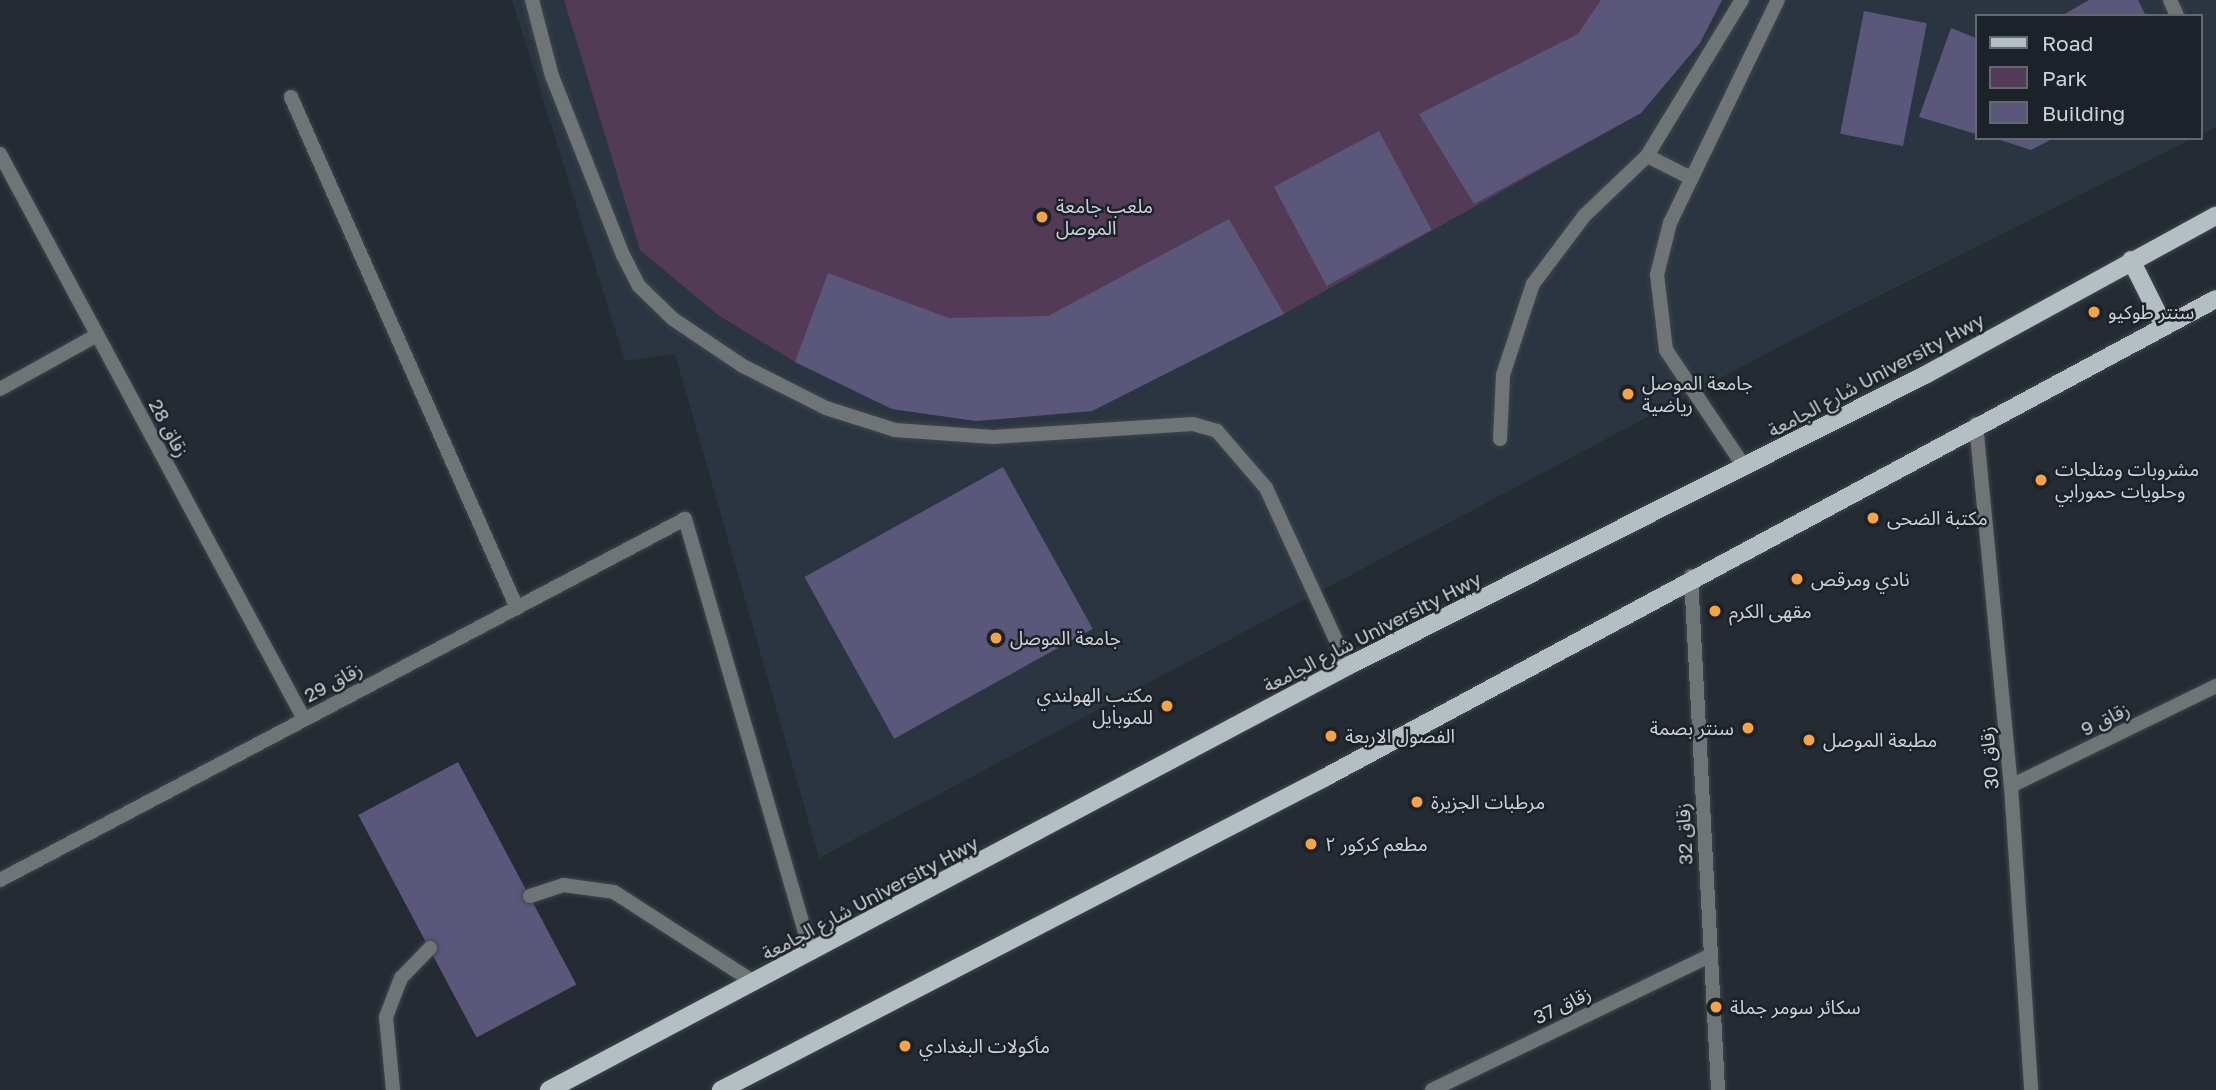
<!DOCTYPE html>
<html>
<head>
<meta charset="utf-8">
<style>
  body { margin:0 }
  #map { position:relative; width:2216px; height:1090px; overflow:hidden; background:#252b33; font-family:"Golos Text","Noto Sans Arabic",sans-serif }
  div>[style] { position:absolute }
  .built>* { inset:0; background:#2b3542 }
  .green>* { inset:0; background:#533a56 }
  .building>* { inset:0; background:#5b577b; transform-origin:0 0 }
  .roads { filter:drop-shadow(0 0 2px #40464d) drop-shadow(0 0 2px #40464d) }
  .lane>* { height:14px; margin:-7px; padding:0 7px; transform-origin:7px; border-radius:7px; background:#6f7577 }
  .street>* { height:14px; margin:-7px; padding:0 7px; transform-origin:7px; border-radius:7px; background:#6f7577 }
  .primary>* { height:18px; margin:-9px; padding:0 9px; transform-origin:9px; border-radius:9px; background:#b4bfc3 }
  .dots>* { width:19px; height:19px; translate:-50% -50%; box-sizing:border-box; border:4px solid #1c2229; border-radius:50% }
  span { translate:-50% -50%; white-space:nowrap; text-align:center; line-height:1.15; -webkit-text-stroke:5px #1c2229; paint-order:stroke }
  .poi-label { font-size:19px; color:#cfd3d8 }
  .left { translate:0 -50%; text-align:left }
  .right { translate:-100% -50%; text-align:right }
  .street-label { font-size:19px; color:#cfd3d8 }
  .legend { position:absolute; left:1975px; top:14px; width:228px; height:126px; box-sizing:border-box; background:#1c2229; border:2px solid #64696f; margin:0; padding:9px 12px; list-style:none; font-size:21px; color:#cfd3d8 }
  .legend li { display:flex; align-items:center; gap:14px; height:35px }
  .legend b { width:35px; border:2px solid #64696f }
</style>
</head>
<body>
<div id="map">
  <div class="built">
    <i style="clip-path:polygon(512px 0,2216px 0,2216px 127px,2200px 135px,2200px 16px,1976px 16px,1976px 138px,2193px 138px,1813px 329px,819px 858px,675px 354px,625px 361px)"></i>
  </div>
  <div class="green">
    <i style="clip-path:polygon(564px 0,1722px 0,1700px 43px,1641px 113px,1284px 314px,1092px 411px,976px 421px,892px 409px,795px 362px,718px 315px,640px 250px)"></i>
  </div>
  <div class="building">
    <i style="clip-path:polygon(1601px 0,1722px 0,1700px 43px,1641px 113px,1474px 204px,1419px 114px,1578px 34px)"></i>
    <i style="clip-path:polygon(2089px 0,2138px 0,2146px 16px,2061px 16px)"></i>
    <i style="left:1864px;top:11px;width:64px;height:125px;rotate:11deg"></i>
    <i style="clip-path:polygon(1951px 28px,1976px 38px,1976px 134px,1919px 117px)"></i>
    <i style="left:1379px;top:131px;width:112px;height:119px;rotate:62deg"></i>
    <i style="clip-path:polygon(1994px 138px,2054px 138px,2031px 150px)"></i>
    <i style="clip-path:polygon(1229px 219px,1284px 314px,1092px 411px,976px 421px,892px 409px,795px 362px,828px 273px,949px 318px,1048px 316px)"></i>
    <i style="left:1003px;top:467px;width:185px;height:227px;rotate:61deg"></i>
    <i style="left:458px;top:762px;width:252px;height:113px;rotate:62deg"></i>
  </div>
  <div class="roads">
    <div class="lane">
      <i style="left:532px;top:0;width:79px;rotate:75.3deg"></i>
      <i style="left:552px;top:76px;width:193px;rotate:68.4deg"></i>
      <i style="left:623px;top:255px;width:35px;rotate:63deg"></i>
      <i style="left:639px;top:286px;width:47px;rotate:44.1deg"></i>
      <i style="left:673px;top:319px;width:84px;rotate:33.9deg"></i>
      <i style="left:743px;top:366px;width:93px;rotate:26.8deg"></i>
      <i style="left:826px;top:408px;width:72px;rotate:17.7deg"></i>
      <i style="left:895px;top:430px;width:98px;rotate:4.1deg"></i>
      <i style="left:993px;top:437px;width:200px;rotate:-3.7deg"></i>
      <i style="left:1193px;top:424px;width:25px;rotate:16deg"></i>
      <i style="left:1217px;top:431px;width:75px;rotate:49.3deg"></i>
      <i style="left:1266px;top:488px;width:196px;rotate:65.3deg"></i>
      <i style="left:2170px;top:0;width:17px;rotate:66deg"></i>
      <i style="left:1647px;top:156px;width:49px;rotate:26.6deg"></i>
      <i style="left:1500px;top:439px;width:64px;rotate:-87.3deg"></i>
      <i style="left:1503px;top:375px;width:96px;rotate:-71.8deg"></i>
      <i style="left:1533px;top:284px;width:86px;rotate:-53deg"></i>
      <i style="left:1585px;top:215px;width:86px;rotate:-43.6deg"></i>
      <i style="left:1647px;top:156px;width:183px;rotate:-58.7deg"></i>
      <i style="left:1745px;top:468px;width:142px;rotate:-123.8deg"></i>
      <i style="left:1666px;top:350px;width:76px;rotate:-96.8deg"></i>
      <i style="left:1657px;top:275px;width:54px;rotate:-76deg"></i>
      <i style="left:1670px;top:223px;width:248px;rotate:-64.2deg"></i>
      <i style="left:530px;top:896px;width:35px;rotate:-18deg"></i>
      <i style="left:563px;top:885px;width:51px;rotate:7.8deg"></i>
      <i style="left:614px;top:892px;width:168px;rotate:32.8deg"></i>
      <i style="left:393px;top:1090px;width:73px;rotate:-95.5deg"></i>
      <i style="left:386px;top:1017px;width:42px;rotate:-69deg"></i>
      <i style="left:401px;top:978px;width:42px;rotate:-46deg"></i>
    </div>
    <div class="street">
      <i style="left:291px;top:97px;width:559px;rotate:66.14deg"></i>
      <i style="left:0;top:154px;width:642px;rotate:61.72deg"></i>
      <i style="left:0;top:389px;width:111px;rotate:-29.1deg"></i>
      <i style="left:1976px;top:424px;width:364px;rotate:84.5deg"></i>
      <i style="left:2011px;top:786px;width:305px;rotate:86.2deg"></i>
      <i style="left:1691px;top:576px;width:515px;rotate:86.99deg"></i>
      <i style="left:2011px;top:786px;width:228px;rotate:-26deg"></i>
      <i style="left:0;top:880px;width:774px;rotate:-27.79deg"></i>
      <i style="left:685px;top:519px;width:452px;rotate:73.8deg"></i>
      <i style="left:1432px;top:1090px;width:308px;rotate:-25.8deg"></i>
    </div>
    <div class="primary">
      <i style="left:2131px;top:260px;width:74px;rotate:63.4deg"></i>
      <i style="left:549px;top:1090px;width:905px;rotate:-27.95deg"></i>
      <i style="left:1348px;top:666px;width:646px;rotate:-26.76deg"></i>
      <i style="left:1925px;top:375px;width:332px;rotate:-28.7deg"></i>
      <i style="left:721px;top:1090px;width:679px;rotate:-27.36deg"></i>
      <i style="left:1324px;top:778px;width:1012px;rotate:-28.24deg"></i>
    </div>
  </div>
  <div class="dots">
    <i style="left:1042px;top:217px;background:#f6a247"></i>
    <i style="left:2094px;top:312px;background:#f6a247"></i>
    <i style="left:1628px;top:394px;background:#f6a247"></i>
    <i style="left:2041px;top:480px;background:#f6a247"></i>
    <i style="left:1873px;top:518px;background:#f6a247"></i>
    <i style="left:1797px;top:579px;background:#f6a247"></i>
    <i style="left:1715px;top:611px;background:#f6a247"></i>
    <i style="left:996px;top:638px;background:#f6a247"></i>
    <i style="left:1167px;top:706px;background:#f6a247"></i>
    <i style="left:1748px;top:728px;background:#f6a247"></i>
    <i style="left:1331px;top:736px;background:#f6a247"></i>
    <i style="left:1809px;top:740px;background:#f6a247"></i>
    <i style="left:1417px;top:802px;background:#f6a247"></i>
    <i style="left:1311px;top:844px;background:#f6a247"></i>
    <i style="left:1716px;top:1007px;background:#f6a247"></i>
    <i style="left:905px;top:1046px;background:#f6a247"></i>
  </div>
  <div class="poi-label">
    <span class="left" style="left:1056px;top:217px">ملعب جامعة<br>الموصل</span>
    <span class="left" style="left:2108px;top:312px">سنتر طوكيو</span>
    <span class="left" style="left:1642px;top:394px">جامعة الموصل<br>رياضية</span>
    <span class="left" style="left:2055px;top:480px">مشروبات ومثلجات<br>وحلويات حمورابي</span>
    <span class="left" style="left:1887px;top:518px">مكتبة الضحى</span>
    <span class="left" style="left:1811px;top:579px">نادي ومرقص</span>
    <span class="left" style="left:1729px;top:611px">مقهى الكرم</span>
    <span class="left" style="left:1010px;top:638px">جامعة الموصل</span>
    <span class="right" style="left:1153px;top:706px">مكتب الهولندي<br>للموبايل</span>
    <span class="right" style="left:1734px;top:728px">سنتر بصمة</span>
    <span class="left" style="left:1345px;top:736px">الفصول الاربعة</span>
    <span class="left" style="left:1823px;top:740px">مطبعة الموصل</span>
    <span class="left" style="left:1431px;top:802px">مرطبات الجزيرة</span>
    <span class="left" style="left:1325px;top:844px">مطعم كركور ٢</span>
    <span class="left" style="left:1730px;top:1007px">سكائر سومر جملة</span>
    <span class="left" style="left:919px;top:1046px">مأكولات البغدادي</span>
  </div>
  <div class="street-label">
    <span style="left:1876px;top:375px;rotate:-28deg">شارع الجامعة University Hwy</span>
    <span style="left:169px;top:428px;rotate:62deg">زقاق 28</span>
    <span style="left:1372px;top:632px;rotate:-27deg">شارع الجامعة University Hwy</span>
    <span style="left:333px;top:682px;rotate:-28deg">زقاق 29</span>
    <span style="left:2105px;top:719px;rotate:-26deg">زقاق 9</span>
    <span style="left:1989px;top:758px;rotate:-95deg">زقاق 30</span>
    <span style="left:1684px;top:834px;rotate:-93deg">زقاق 32</span>
    <span style="left:870px;top:898px;rotate:-28deg">شارع الجامعة University Hwy</span>
    <span style="left:1562px;top:1005px;rotate:-26deg">زقاق 37</span>
  </div>
  <ul class="legend">
  <li><b style="height:9px;background:#b4bfc3"></b>Road</li>
  <li><b style="height:19px;background:#533a56"></b>Park</li>
  <li><b style="height:19px;background:#5b577b"></b>Building</li>
  </ul>
</div>
</body>
</html>
